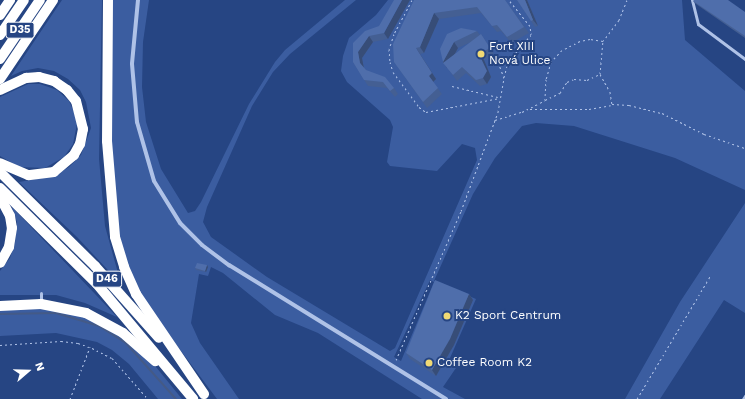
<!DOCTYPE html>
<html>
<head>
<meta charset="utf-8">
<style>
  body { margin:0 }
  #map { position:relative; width:745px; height:399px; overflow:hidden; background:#264583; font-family:"Work Sans",sans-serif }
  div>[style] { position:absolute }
  .green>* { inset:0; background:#3b5da0 }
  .stream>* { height:2px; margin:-1px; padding:0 1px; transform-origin:1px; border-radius:1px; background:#445a87 }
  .path>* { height:1px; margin-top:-0.5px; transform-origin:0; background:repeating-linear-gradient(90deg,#afc2e7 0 2px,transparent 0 5px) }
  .lane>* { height:3px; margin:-1.5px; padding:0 1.5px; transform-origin:1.5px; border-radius:1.5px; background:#afc2e7 }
  .street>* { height:4px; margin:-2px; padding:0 2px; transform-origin:2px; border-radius:2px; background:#afc2e7 }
  .highway>* { height:10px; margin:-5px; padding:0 5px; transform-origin:5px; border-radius:5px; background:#fff }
  .wall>* { inset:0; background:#445f93 }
  .shaded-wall>* { inset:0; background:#374d78 }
  .building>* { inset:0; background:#4f6eab }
  .dots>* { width:11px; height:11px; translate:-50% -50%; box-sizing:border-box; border:2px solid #264583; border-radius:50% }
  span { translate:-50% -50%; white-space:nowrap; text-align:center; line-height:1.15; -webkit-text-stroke:4px #264583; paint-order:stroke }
  .shield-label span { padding:1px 3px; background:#264583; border:1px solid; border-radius:3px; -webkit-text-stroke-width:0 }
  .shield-label { font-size:11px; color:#fff; font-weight:700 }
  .poi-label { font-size:12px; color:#fff }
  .left { translate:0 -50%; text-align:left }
  .north { position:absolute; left:8px; top:351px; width:40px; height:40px; -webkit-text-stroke:3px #264583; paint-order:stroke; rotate:70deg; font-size:11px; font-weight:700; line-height:16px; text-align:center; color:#fff }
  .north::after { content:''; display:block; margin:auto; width:14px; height:18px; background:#fff; clip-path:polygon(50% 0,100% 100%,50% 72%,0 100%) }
</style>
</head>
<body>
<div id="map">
  <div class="green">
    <i style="clip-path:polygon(62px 0,102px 0,99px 159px,105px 226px,121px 284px,77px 237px,19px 182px,54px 176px,69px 167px,81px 155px,91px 128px,86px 102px,80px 90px,68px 79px,54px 71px,38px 68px,22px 71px,11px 76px)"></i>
    <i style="clip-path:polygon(evenodd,112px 0,149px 0,143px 42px,142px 87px,146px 122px,161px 169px,188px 213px,195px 211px,201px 202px,249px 104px,275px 62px,285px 50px,345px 0,356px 0,290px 54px,273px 72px,252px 106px,207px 207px,203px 222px,211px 237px,267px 277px,390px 351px,395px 348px,477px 160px,475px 148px,462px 144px,437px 171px,390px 166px,387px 162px,393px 127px,390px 120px,347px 82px,341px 71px,343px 56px,349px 38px,376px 15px,388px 0,682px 0,685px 40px,745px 91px,745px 190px,675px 158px,574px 126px,536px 123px,522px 126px,495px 158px,473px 194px,434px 281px,476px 299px,450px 358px,458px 365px,443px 387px,465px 399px,422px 399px,318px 333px,275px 315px,223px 273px,211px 267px,208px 276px,199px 274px,191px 323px,200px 343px,239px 399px,217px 399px,145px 303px,126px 262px,118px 229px,111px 139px,112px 0,430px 280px,434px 282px,401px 361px,394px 357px,430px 280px)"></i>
    <i style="clip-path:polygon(28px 84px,40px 84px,57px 90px,69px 101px,74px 112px,77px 124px,73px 144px,64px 157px,45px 168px,19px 167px,0 156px,0 97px)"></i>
    <i style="clip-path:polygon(745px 203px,745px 313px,724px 300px,660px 399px,625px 399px,680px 302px)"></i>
    <i style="clip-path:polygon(12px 207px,117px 317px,85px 303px,56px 295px,0 295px,0 271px,10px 258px,15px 243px,17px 222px)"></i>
    <i style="clip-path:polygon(48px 307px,94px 320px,136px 347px,156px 367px,182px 399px,158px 399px,129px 364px,112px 350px,97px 342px,56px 333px,0 336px,0 309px)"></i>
  </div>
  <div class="stream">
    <i style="left:0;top:314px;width:56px;rotate:-1deg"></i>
    <i style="left:56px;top:313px;width:45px;rotate:16.8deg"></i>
    <i style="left:99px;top:326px;width:31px;rotate:32deg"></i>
    <i style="left:125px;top:342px;width:76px;rotate:48.2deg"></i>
  </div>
  <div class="path">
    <i style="left:412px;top:0;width:38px;rotate:118deg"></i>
    <i style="left:394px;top:34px;width:16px;rotate:108deg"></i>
    <i style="left:389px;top:49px;width:13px;rotate:86deg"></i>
    <i style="left:390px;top:62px;width:10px;rotate:73deg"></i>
    <i style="left:393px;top:72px;width:44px;rotate:53.4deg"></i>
    <i style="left:419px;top:107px;width:9px;rotate:36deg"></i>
    <i style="left:426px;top:112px;width:75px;rotate:-10.7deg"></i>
    <i style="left:627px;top:0;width:22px;rotate:112deg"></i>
    <i style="left:619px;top:20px;width:26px;rotate:127deg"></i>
    <i style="left:603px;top:41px;width:13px;rotate:-171deg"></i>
    <i style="left:590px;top:39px;width:10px;rotate:169deg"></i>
    <i style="left:580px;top:41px;width:20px;rotate:153deg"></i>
    <i style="left:562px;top:50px;width:16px;rotate:133deg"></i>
    <i style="left:551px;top:62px;width:18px;rotate:106deg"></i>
    <i style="left:546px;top:79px;width:21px;rotate:93deg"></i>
    <i style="left:545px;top:100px;width:17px;rotate:-25deg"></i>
    <i style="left:560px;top:93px;width:13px;rotate:-58deg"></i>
    <i style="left:567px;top:82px;width:8px;rotate:-23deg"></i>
    <i style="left:574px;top:79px;width:13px;rotate:4deg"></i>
    <i style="left:587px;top:80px;width:14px;rotate:-25deg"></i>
    <i style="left:600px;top:74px;width:21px;rotate:61deg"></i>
    <i style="left:610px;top:92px;width:12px;rotate:81deg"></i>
    <i style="left:612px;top:104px;width:17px;rotate:3deg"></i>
    <i style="left:629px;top:105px;width:34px;rotate:14deg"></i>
    <i style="left:662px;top:113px;width:47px;rotate:26.6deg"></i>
    <i style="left:704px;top:134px;width:43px;rotate:18.9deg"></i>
    <i style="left:600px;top:74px;width:32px;rotate:-85deg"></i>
    <i style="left:504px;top:77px;width:11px;rotate:-75deg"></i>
    <i style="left:507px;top:66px;width:18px;rotate:-56deg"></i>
    <i style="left:517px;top:51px;width:21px;rotate:-49deg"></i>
    <i style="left:531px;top:35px;width:9px;rotate:-96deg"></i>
    <i style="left:530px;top:26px;width:33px;rotate:-129deg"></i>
    <i style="left:452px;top:86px;width:47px;rotate:13.4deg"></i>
    <i style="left:530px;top:109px;width:59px"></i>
    <i style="left:589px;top:109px;width:22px;rotate:-10deg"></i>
    <i style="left:495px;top:120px;width:28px;rotate:-17deg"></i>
    <i style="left:522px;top:112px;width:25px;rotate:-27deg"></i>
    <i style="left:0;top:345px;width:61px;rotate:-3.8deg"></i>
    <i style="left:61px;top:341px;width:17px;rotate:7deg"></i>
    <i style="left:78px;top:343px;width:15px;rotate:20deg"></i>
    <i style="left:92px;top:348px;width:22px;rotate:27deg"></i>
    <i style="left:112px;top:358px;width:55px;rotate:48.7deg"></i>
    <i style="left:396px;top:360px;width:163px;rotate:-66.4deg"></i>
    <i style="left:461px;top:211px;width:106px;rotate:-69.5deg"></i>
    <i style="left:498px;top:112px;width:35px;rotate:-80deg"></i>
    <i style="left:504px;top:78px;width:23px;rotate:-110deg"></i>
    <i style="left:70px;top:399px;width:56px;rotate:-69deg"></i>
    <i style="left:637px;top:399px;width:144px;rotate:-59.2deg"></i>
  </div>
  <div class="lane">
    <i style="left:692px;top:0;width:25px;rotate:76deg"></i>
    <i style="left:698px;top:24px;width:59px;rotate:36.7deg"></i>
    <i style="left:41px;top:302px;width:9px;rotate:-90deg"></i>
    <i style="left:743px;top:399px;width:4px;rotate:-56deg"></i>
  </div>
  <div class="street">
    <i style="left:138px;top:0;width:64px;rotate:95.4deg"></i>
    <i style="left:132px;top:64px;width:58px;rotate:85.1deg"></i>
    <i style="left:137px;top:122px;width:61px;rotate:73.9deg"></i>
    <i style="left:154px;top:181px;width:49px;rotate:58.2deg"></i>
    <i style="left:180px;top:223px;width:31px;rotate:45deg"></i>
    <i style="left:202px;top:245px;width:34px;rotate:37deg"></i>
    <i style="left:229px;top:265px;width:255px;rotate:31.7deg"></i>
  </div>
  <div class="highway">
    <i style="left:108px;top:0;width:141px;rotate:90.4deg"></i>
    <i style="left:107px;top:141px;width:96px;rotate:85.2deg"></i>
    <i style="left:115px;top:237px;width:31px;rotate:73deg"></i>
    <i style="left:124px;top:267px;width:30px;rotate:66deg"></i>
    <i style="left:136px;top:294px;width:121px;rotate:55.8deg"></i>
    <i style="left:0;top:15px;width:18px;rotate:-56deg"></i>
    <i style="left:0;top:35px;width:42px;rotate:-55.6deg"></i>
    <i style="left:0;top:59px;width:71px;rotate:-55.9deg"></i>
    <i style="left:0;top:79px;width:95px;rotate:-56.1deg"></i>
    <i style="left:0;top:90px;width:29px;rotate:-25deg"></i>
    <i style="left:26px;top:78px;width:13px;rotate:-4deg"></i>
    <i style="left:39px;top:77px;width:16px;rotate:15deg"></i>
    <i style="left:54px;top:81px;width:16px;rotate:35deg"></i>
    <i style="left:67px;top:90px;width:14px;rotate:51deg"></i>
    <i style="left:76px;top:101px;width:29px;rotate:76deg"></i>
    <i style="left:83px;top:129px;width:15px;rotate:101deg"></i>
    <i style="left:80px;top:144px;width:13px;rotate:119deg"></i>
    <i style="left:74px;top:155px;width:26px;rotate:140deg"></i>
    <i style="left:54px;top:172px;width:26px;rotate:173deg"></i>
    <i style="left:28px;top:175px;width:30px;rotate:-157deg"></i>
    <i style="left:0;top:172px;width:134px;rotate:44.7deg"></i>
    <i style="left:95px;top:266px;width:96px;rotate:48.4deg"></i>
    <i style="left:0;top:188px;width:136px;rotate:44.7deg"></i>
    <i style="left:97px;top:284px;width:150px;rotate:50.1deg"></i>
    <i style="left:0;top:197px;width:21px;rotate:62deg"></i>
    <i style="left:10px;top:216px;width:12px;rotate:81deg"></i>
    <i style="left:12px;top:228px;width:19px;rotate:99deg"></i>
    <i style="left:9px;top:247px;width:18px;rotate:119deg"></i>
    <i style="left:0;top:306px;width:41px;rotate:-2.8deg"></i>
    <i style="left:41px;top:304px;width:46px;rotate:11.3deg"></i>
    <i style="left:86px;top:313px;width:42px;rotate:28.4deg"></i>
    <i style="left:123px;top:333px;width:43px;rotate:41.2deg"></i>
  </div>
  <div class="wall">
    <i style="clip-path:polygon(414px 0,505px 0,529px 33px,511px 43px,501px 31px,497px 32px,481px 13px,439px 19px,424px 53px,420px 54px,436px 79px,433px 82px,442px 94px,427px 108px,394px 62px)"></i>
    <i style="clip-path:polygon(517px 0,527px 0,538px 26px,535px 27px)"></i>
    <i style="clip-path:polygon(693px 1px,745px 12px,745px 38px,696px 4px)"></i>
    <i style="clip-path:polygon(379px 26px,388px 39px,373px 42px,362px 58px,364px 68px,366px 70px,394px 88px,398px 94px,395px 97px,387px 88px,368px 86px,353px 62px,353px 43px)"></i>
    <i style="clip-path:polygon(evenodd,477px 31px,480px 35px,481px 34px,494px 54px,484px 60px,491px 77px,487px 84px,480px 86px,466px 73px,457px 81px,443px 62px,447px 34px,477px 31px,471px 42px,455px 55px,458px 48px,471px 42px)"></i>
    <i style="clip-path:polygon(207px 265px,208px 267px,206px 272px,196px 270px,195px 268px)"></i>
    <i style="clip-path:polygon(469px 294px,473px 300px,454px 345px,436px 376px,410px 359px,406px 353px)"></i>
  </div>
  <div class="shaded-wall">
    <i style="clip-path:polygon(402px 0,410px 0,388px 39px,384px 33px)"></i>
    <i style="clip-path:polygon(525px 0,527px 0,538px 26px,533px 20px)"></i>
    <i style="clip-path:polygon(434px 13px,439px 19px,424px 53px,420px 47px)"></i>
    <i style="clip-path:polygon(369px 36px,373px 42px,362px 58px,364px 69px,360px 63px,358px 52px)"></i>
    <i style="clip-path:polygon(454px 42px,458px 48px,447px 68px,443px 62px)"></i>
    <i style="clip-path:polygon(416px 48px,436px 79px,433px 82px,429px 76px)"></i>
    <i style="clip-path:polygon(479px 54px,484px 60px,491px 77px,487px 84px,483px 78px)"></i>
    <i style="clip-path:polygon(207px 265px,208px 267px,206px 272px,205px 271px)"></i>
    <i style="clip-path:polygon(469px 294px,473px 300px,454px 345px,436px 376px,432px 370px)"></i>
  </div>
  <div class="building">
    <i style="clip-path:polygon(394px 0,402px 0,384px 33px,369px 36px,358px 52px,360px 63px,366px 70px,385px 77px,394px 88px,390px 91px,383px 82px,364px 80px,353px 62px,353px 43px,365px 31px,379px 26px)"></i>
    <i style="clip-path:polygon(414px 0,505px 0,524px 27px,507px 37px,497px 25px,492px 26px,477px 7px,434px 13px,420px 47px,416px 48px,432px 73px,429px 76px,438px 88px,423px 102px,394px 62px,393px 44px)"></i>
    <i style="clip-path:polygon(517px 0,525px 0,533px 20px,531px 21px)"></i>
    <i style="clip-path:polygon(694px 0,728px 0,745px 12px,745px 36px,693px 1px)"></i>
    <i style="clip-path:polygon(461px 28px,477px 31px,454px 42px,443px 62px,440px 49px,447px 34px)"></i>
    <i style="clip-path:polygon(481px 34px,490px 48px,479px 54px,487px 71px,483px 78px,476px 80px,462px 67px,453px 75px,443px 63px)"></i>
    <i style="clip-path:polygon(197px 263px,207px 265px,205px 271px,195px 268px)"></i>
    <i style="clip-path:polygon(435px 280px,469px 294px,450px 339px,432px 370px,406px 353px)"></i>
  </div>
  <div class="dots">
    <i style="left:481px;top:54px;background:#f0d974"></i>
    <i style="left:447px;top:316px;background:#f0d974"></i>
    <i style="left:429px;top:363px;background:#f0d974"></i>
  </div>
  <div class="shield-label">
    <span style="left:20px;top:30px">D35</span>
    <span style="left:107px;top:279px">D46</span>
  </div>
  <div class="poi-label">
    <span class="left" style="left:489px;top:54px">Fort XIII<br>Nová Ulice</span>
    <span class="left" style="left:455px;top:316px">K2 Sport Centrum</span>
    <span class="left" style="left:437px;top:363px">Coffee Room K2</span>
  </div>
  <div class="north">N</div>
</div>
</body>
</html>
